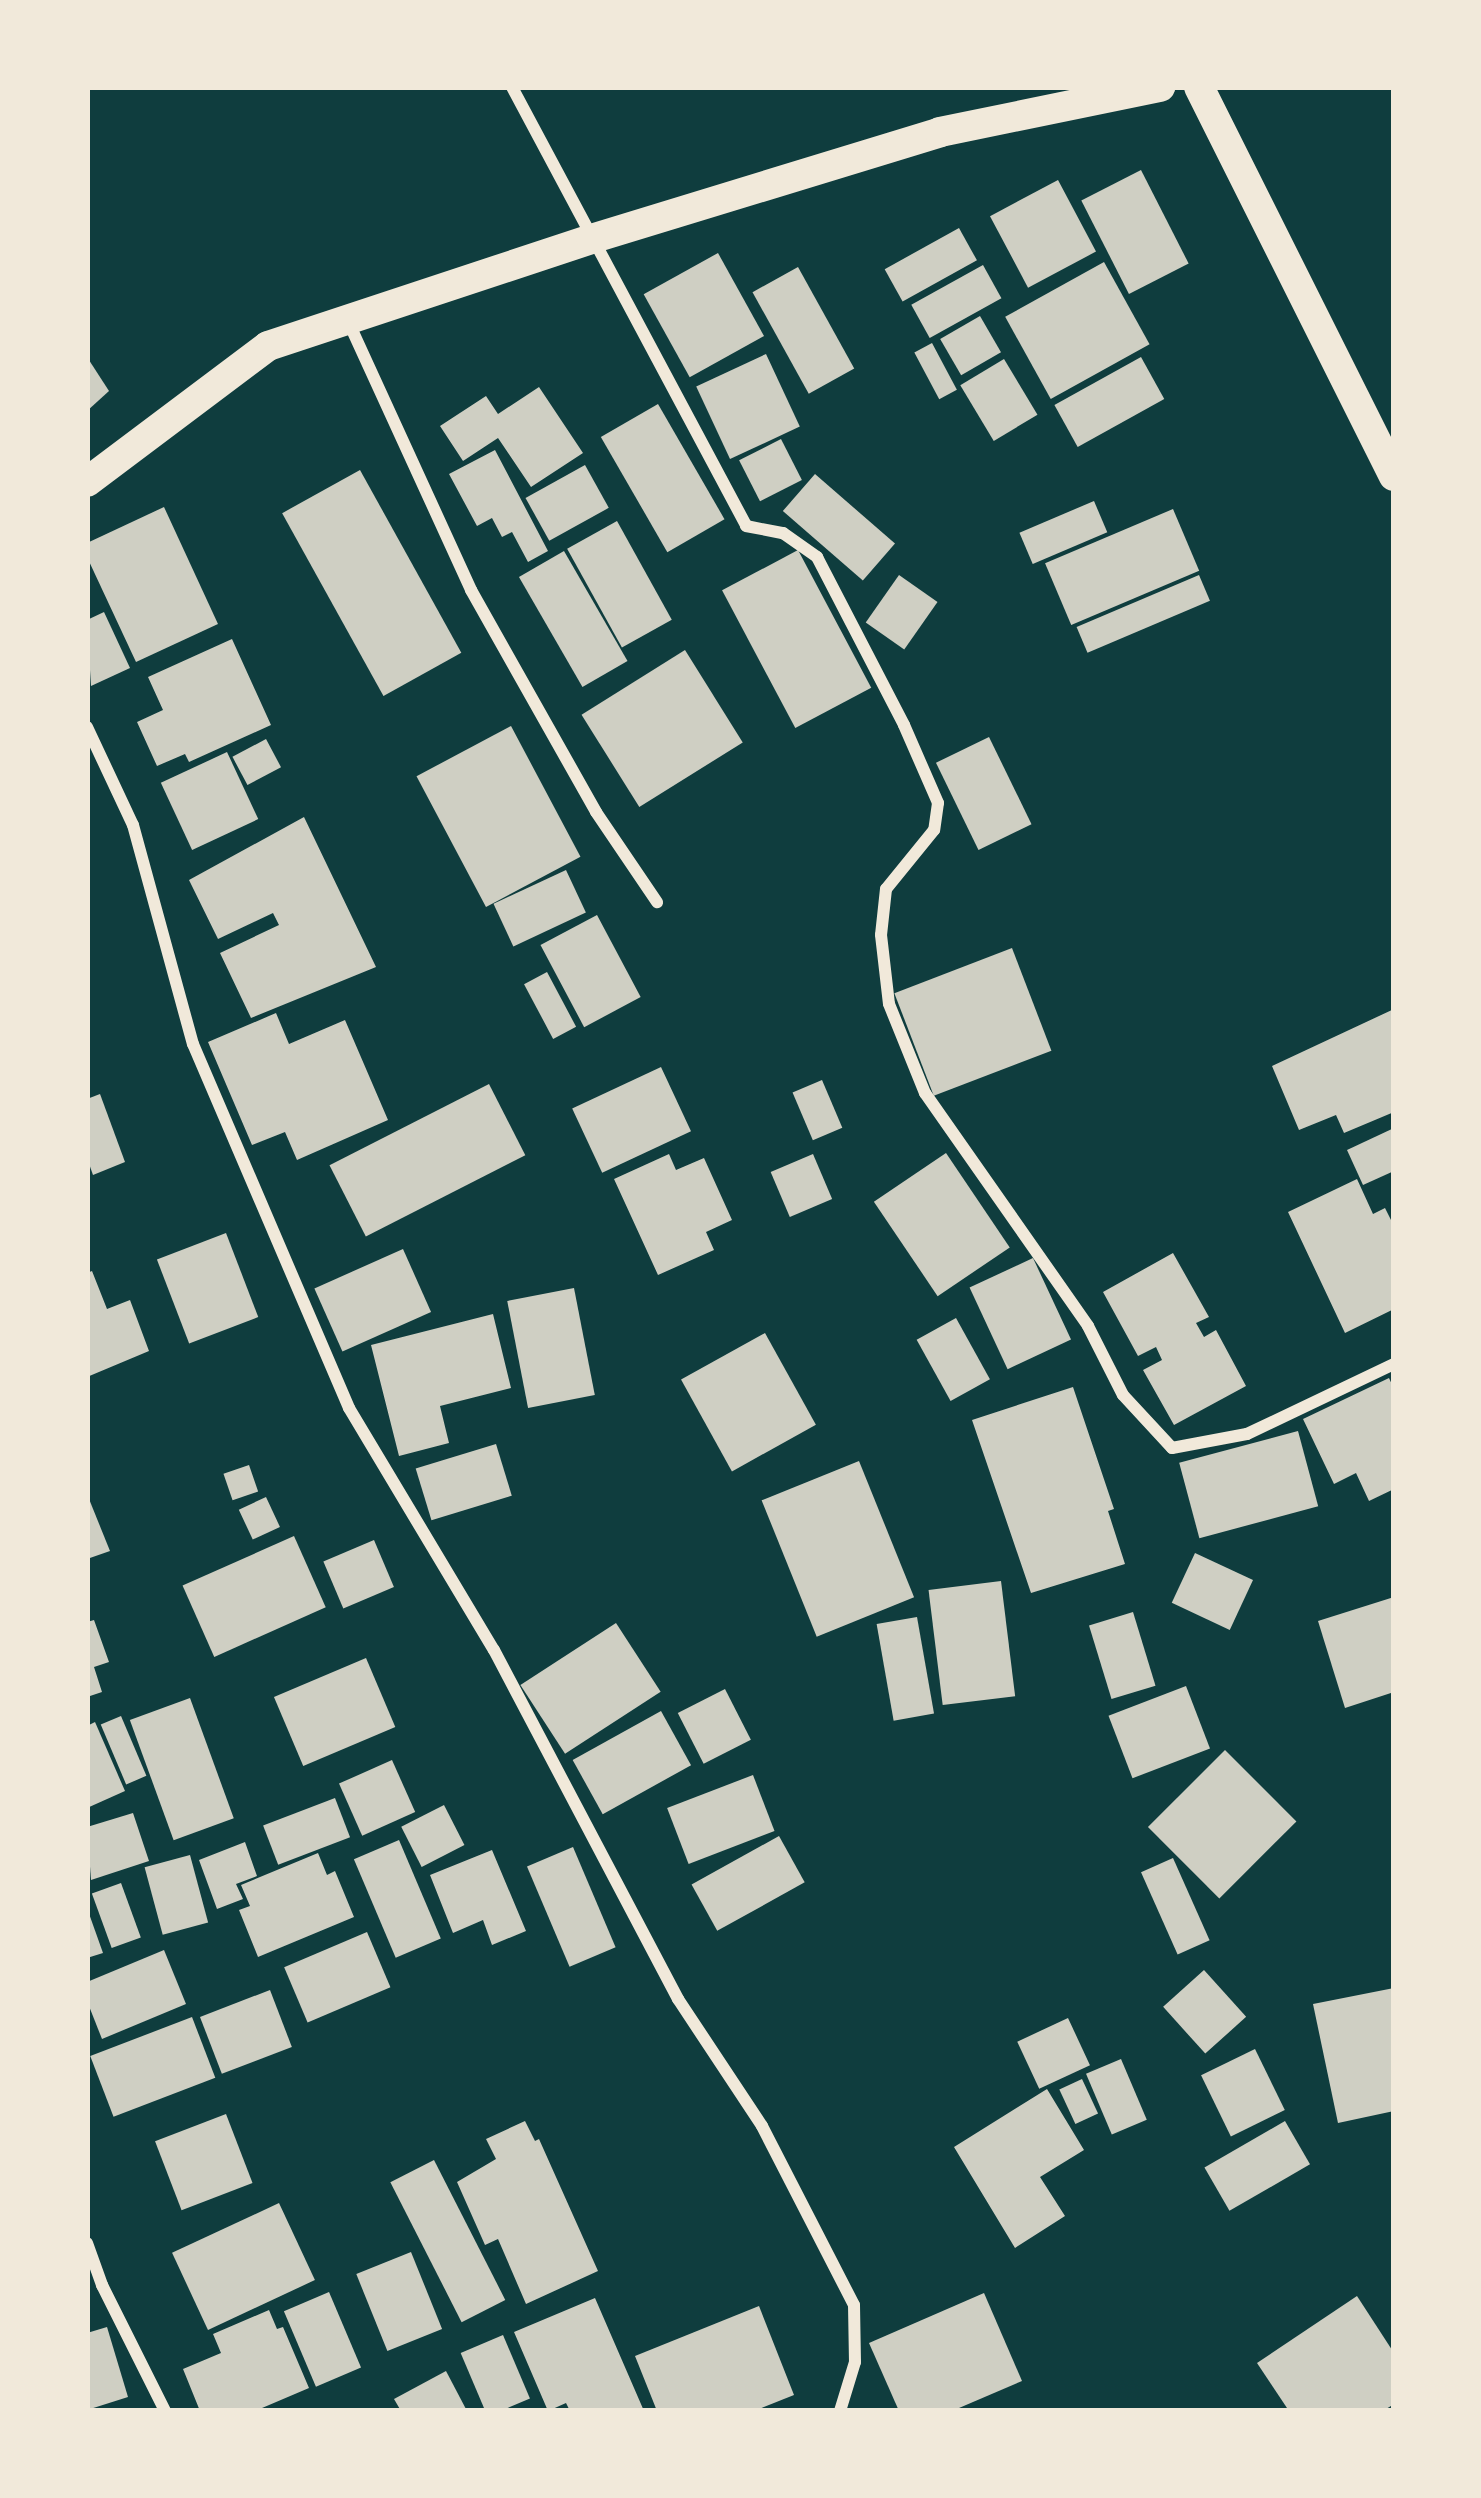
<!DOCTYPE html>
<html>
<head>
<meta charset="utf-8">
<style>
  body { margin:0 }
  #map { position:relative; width:1481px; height:2498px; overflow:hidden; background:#0f3d3e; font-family:"Libre Baskerville",serif }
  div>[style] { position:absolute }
  .building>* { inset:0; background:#cfcfc3; transform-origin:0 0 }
  .minor>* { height:12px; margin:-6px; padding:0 6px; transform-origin:6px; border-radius:6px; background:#f1e9da }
  .primary>* { height:30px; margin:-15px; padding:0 15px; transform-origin:15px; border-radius:15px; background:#f1e9da }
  span { translate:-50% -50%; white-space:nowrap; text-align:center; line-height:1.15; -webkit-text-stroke:9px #f1e9da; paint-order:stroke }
  .frame { position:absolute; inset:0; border:90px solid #f1e9da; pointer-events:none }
</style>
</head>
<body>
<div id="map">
  <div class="building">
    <i style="left:1141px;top:170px;width:105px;height:67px;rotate:63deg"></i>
    <i style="left:1058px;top:180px;width:81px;height:77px;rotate:62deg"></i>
    <i style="left:959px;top:228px;width:37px;height:85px;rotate:61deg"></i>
    <i style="left:718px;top:253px;width:95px;height:85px;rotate:61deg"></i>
    <i style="left:1104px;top:262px;width:94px;height:113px;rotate:61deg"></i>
    <i style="left:983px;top:265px;width:38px;height:82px;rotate:61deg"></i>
    <i style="left:798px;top:267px;width:116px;height:52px;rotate:61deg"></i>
    <i style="left:980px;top:316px;width:42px;height:46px;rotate:60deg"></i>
    <i style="left:932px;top:343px;width:53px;height:20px;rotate:62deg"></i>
    <i style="left:766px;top:354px;width:80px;height:77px;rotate:65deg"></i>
    <i style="clip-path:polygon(87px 357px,109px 391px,87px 411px)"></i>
    <i style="left:1141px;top:357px;width:48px;height:99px;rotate:61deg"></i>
    <i style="left:1004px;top:359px;width:65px;height:51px;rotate:59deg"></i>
    <i style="clip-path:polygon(539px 387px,583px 453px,531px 487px,498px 438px,463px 461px,440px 426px,486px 396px,498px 414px)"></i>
    <i style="left:658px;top:404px;width:133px;height:66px;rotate:60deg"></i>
    <i style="left:781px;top:439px;width:46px;height:47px;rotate:63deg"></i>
    <i style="clip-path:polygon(495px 450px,548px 551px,528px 562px,512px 532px,502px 537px,492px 518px,477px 526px,449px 474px)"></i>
    <i style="left:585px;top:465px;width:49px;height:68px;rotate:61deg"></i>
    <i style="left:360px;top:470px;width:209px;height:89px;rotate:61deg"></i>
    <i style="left:815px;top:474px;width:106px;height:49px;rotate:41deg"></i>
    <i style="left:1094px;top:501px;width:34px;height:81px;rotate:67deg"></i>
    <i style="clip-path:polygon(164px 507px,218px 624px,136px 662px,87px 557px,87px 543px)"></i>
    <i style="left:1173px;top:509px;width:67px;height:139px;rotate:67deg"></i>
    <i style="left:617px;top:521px;width:113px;height:57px;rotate:61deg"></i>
    <i style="left:798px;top:550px;width:156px;height:86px;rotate:62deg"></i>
    <i style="left:564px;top:551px;width:127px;height:52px;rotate:60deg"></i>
    <i style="left:899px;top:575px;width:47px;height:58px;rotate:35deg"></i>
    <i style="left:1199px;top:575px;width:28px;height:133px;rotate:67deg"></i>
    <i style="clip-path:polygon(104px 612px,130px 668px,91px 686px,87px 620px)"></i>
    <i style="clip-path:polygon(232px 639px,271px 725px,189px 762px,185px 754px,157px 766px,137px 722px,163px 710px,148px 677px)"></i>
    <i style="left:685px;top:650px;width:109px;height:122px;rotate:58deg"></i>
    <i style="left:511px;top:726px;width:148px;height:107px;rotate:62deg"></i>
    <i style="left:989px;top:737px;width:97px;height:59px;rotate:64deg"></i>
    <i style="left:266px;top:739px;width:32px;height:38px;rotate:62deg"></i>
    <i style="left:227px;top:752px;width:74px;height:73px;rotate:65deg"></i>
    <i style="clip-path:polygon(304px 817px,376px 967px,251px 1018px,220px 953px,279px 925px,273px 913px,218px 939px,189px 880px)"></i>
    <i style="left:566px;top:870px;width:47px;height:80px;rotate:65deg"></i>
    <i style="left:597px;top:915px;width:93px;height:64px;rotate:62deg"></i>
    <i style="left:1012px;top:948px;width:110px;height:126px;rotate:69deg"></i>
    <i style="left:547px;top:972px;width:62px;height:26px;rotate:62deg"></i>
    <i style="clip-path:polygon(1394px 1009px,1394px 1112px,1344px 1133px,1336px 1115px,1299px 1130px,1272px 1066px)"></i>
    <i style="clip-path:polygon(276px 1013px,289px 1044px,345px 1020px,388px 1120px,297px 1160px,285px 1132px,252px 1145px,208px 1042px)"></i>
    <i style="left:661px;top:1067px;width:71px;height:98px;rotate:65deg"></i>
    <i style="left:822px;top:1080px;width:52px;height:32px;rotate:67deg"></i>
    <i style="left:489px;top:1084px;width:80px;height:179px;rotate:63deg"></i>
    <i style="clip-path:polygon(100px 1094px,125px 1162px,93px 1175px,87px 1158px,87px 1099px)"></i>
    <i style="clip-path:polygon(1394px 1128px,1394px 1171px,1363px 1185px,1347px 1150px)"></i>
    <i style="left:946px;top:1153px;width:114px;height:87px;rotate:56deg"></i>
    <i style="clip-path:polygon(669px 1154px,676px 1170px,704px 1158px,732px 1220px,706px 1232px,714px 1250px,658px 1275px,614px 1179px)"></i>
    <i style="left:813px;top:1154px;width:49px;height:46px;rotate:67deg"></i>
    <i style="clip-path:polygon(1357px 1179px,1373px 1214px,1385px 1208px,1394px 1226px,1394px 1309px,1345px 1333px,1288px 1212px)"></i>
    <i style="left:226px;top:1233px;width:90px;height:74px;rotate:69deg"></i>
    <i style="left:403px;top:1249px;width:69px;height:97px;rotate:66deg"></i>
    <i style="clip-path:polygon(1173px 1253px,1209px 1317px,1196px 1323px,1204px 1337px,1216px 1330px,1246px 1386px,1174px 1425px,1143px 1370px,1162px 1360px,1156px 1347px,1138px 1356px,1103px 1292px)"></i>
    <i style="left:1033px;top:1258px;width:90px;height:70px;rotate:65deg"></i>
    <i style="clip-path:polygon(92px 1271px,107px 1309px,130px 1300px,149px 1351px,87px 1377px,87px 1273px)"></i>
    <i style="left:574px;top:1288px;width:109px;height:68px;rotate:79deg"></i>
    <i style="clip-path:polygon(493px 1314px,511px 1388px,440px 1406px,449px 1443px,399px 1456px,371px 1345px)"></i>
    <i style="left:956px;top:1318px;width:70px;height:45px;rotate:61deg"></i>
    <i style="left:765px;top:1333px;width:105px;height:96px;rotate:61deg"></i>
    <i style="clip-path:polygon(1389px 1378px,1394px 1389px,1394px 1489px,1369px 1501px,1356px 1473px,1334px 1484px,1303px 1419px)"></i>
    <i style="clip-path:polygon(1073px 1387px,1114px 1509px,1108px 1511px,1125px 1564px,1031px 1593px,972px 1420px)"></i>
    <i style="left:1298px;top:1431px;width:78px;height:123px;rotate:75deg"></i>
    <i style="left:496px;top:1444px;width:54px;height:84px;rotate:73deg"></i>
    <i style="left:859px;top:1461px;width:147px;height:105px;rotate:68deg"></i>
    <i style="left:249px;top:1465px;width:28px;height:27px;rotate:71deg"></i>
    <i style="clip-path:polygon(87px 1494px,110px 1551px,87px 1559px)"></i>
    <i style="left:266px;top:1497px;width:33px;height:30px;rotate:65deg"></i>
    <i style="left:294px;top:1536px;width:78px;height:122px;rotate:66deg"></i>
    <i style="left:374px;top:1540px;width:51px;height:55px;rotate:67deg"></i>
    <i style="left:1195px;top:1553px;width:64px;height:55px;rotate:25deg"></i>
    <i style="left:1001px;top:1581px;width:116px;height:73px;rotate:83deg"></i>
    <i style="clip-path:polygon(1394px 1597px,1394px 1692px,1345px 1708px,1318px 1621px)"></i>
    <i style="left:1133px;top:1612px;width:77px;height:46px;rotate:73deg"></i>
    <i style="left:917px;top:1617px;width:98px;height:41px;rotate:80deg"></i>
    <i style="clip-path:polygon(94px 1620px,109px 1662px,94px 1667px,102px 1692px,87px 1697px,87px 1622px)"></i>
    <i style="left:616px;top:1623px;width:82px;height:114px;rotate:57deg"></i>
    <i style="left:366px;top:1658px;width:75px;height:100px;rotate:67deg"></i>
    <i style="left:1186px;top:1686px;width:67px;height:83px;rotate:69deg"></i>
    <i style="left:725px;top:1689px;width:57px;height:53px;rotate:63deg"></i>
    <i style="left:190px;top:1698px;width:128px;height:64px;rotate:70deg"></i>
    <i style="left:661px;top:1711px;width:62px;height:101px;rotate:61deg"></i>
    <i style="left:121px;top:1716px;width:65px;height:22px;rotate:67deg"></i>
    <i style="clip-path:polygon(95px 1722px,125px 1791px,87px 1808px,87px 1726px)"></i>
    <i style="left:1225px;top:1750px;width:101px;height:109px;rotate:45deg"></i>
    <i style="left:392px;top:1760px;width:57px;height:58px;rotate:66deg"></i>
    <i style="left:753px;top:1775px;width:60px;height:92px;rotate:69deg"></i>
    <i style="left:335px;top:1798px;width:42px;height:77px;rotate:69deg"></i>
    <i style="left:444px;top:1805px;width:45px;height:48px;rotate:63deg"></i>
    <i style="clip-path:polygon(133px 1813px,149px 1861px,91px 1880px,87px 1827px)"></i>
    <i style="left:779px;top:1836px;width:53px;height:100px;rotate:61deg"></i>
    <i style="left:399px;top:1840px;width:107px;height:49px;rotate:67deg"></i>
    <i style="clip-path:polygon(245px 1842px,257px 1876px,236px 1884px,243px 1899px,217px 1909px,199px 1860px)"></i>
    <i style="left:573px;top:1847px;width:109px;height:50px;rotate:67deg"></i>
    <i style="clip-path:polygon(492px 1850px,526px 1931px,492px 1945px,483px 1920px,453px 1933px,430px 1875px)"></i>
    <i style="clip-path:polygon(318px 1853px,327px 1875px,335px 1871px,354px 1917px,258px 1957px,239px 1910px,250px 1906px,241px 1885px)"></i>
    <i style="left:190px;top:1855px;width:70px;height:47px;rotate:75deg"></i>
    <i style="left:1173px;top:1858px;width:90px;height:35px;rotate:66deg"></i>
    <i style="left:121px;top:1883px;width:58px;height:31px;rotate:70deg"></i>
    <i style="clip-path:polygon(87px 1908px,103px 1953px,87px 1958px)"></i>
    <i style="left:367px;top:1932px;width:60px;height:90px;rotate:67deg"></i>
    <i style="clip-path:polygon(164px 1950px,186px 2004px,102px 2039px,87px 2001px,87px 1982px)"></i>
    <i style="left:1204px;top:1970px;width:63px;height:55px;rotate:48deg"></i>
    <i style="clip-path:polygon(1394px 1988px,1394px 2111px,1338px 2123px,1313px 2004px)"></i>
    <i style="left:270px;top:1990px;width:61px;height:75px;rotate:69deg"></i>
    <i style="left:192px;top:2017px;width:65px;height:109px;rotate:69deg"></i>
    <i style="left:1068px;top:2018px;width:52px;height:56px;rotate:65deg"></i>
    <i style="left:1255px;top:2049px;width:68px;height:60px;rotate:64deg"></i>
    <i style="left:1121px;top:2059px;width:66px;height:38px;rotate:67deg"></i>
    <i style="left:1082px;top:2079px;width:38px;height:25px;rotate:65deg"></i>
    <i style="clip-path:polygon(1047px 2089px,1084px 2150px,1040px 2177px,1065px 2216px,1015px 2248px,954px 2147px)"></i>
    <i style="left:226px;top:2114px;width:74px;height:76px;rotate:69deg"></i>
    <i style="clip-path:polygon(525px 2121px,535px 2141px,539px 2139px,598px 2271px,526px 2304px,498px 2239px,485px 2245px,457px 2182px,496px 2159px,486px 2139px)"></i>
    <i style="left:1285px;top:2121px;width:50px;height:93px;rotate:60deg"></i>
    <i style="left:434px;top:2160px;width:157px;height:49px;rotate:63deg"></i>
    <i style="left:279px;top:2203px;width:85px;height:118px;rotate:65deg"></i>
    <i style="left:411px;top:2252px;width:83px;height:59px;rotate:68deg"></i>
    <i style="left:329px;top:2292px;width:82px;height:49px;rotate:67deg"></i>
    <i style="clip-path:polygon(984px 2293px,1022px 2381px,952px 2411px,899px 2411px,869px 2343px)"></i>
    <i style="clip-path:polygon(1357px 2296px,1394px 2353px,1394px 2404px,1383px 2411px,1289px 2411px,1257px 2363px)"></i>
    <i style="clip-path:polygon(595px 2298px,644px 2411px,570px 2411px,566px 2403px,548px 2411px,514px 2332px)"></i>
    <i style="clip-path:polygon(759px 2306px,794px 2395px,754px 2411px,657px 2411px,635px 2356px)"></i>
    <i style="clip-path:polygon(269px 2310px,277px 2329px,283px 2327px,309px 2388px,255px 2411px,200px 2411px,183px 2369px,221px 2353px,213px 2334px)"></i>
    <i style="clip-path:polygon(107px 2327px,128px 2397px,87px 2410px,87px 2333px)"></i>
    <i style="left:503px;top:2335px;width:69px;height:46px;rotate:67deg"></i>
    <i style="clip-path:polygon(446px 2371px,467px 2411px,401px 2411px,394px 2399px)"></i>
  </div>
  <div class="minor">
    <i style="left:512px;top:87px;width:497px;rotate:61.9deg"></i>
    <i style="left:746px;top:526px;width:38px;rotate:11deg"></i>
    <i style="left:783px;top:533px;width:42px;rotate:35.2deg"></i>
    <i style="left:817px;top:557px;width:189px;rotate:62.6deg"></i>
    <i style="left:904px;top:725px;width:85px;rotate:66.4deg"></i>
    <i style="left:938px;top:803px;width:27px;rotate:98deg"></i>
    <i style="left:934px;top:830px;width:76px;rotate:129.1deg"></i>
    <i style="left:886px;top:889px;width:46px;rotate:96.2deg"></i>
    <i style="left:881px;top:935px;width:69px;rotate:83.4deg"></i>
    <i style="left:889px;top:1004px;width:96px;rotate:68deg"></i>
    <i style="left:925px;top:1093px;width:284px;rotate:55deg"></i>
    <i style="left:1088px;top:1326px;width:77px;rotate:63.1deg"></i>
    <i style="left:1123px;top:1395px;width:72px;rotate:47.2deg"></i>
    <i style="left:1172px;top:1448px;width:76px;rotate:-10.6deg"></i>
    <i style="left:1247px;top:1434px;width:163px;rotate:-25.5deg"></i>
    <i style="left:348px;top:321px;width:296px;rotate:65.4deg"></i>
    <i style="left:471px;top:590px;width:255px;rotate:60.6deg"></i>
    <i style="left:596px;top:812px;width:109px;rotate:55.9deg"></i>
    <i style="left:87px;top:727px;width:108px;rotate:64.9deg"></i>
    <i style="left:133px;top:825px;width:227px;rotate:74.7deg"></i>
    <i style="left:193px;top:1044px;width:396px;rotate:66.8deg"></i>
    <i style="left:349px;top:1408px;width:282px;rotate:59.1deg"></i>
    <i style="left:494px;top:1650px;width:395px;rotate:62.2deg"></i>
    <i style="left:678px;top:1999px;width:152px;rotate:56.5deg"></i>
    <i style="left:762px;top:2126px;width:201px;rotate:62.8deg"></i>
    <i style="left:854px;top:2305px;width:57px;rotate:89deg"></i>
    <i style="left:855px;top:2362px;width:51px;rotate:107deg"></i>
    <i style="left:87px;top:2243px;width:45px;rotate:70.3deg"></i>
    <i style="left:102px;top:2285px;width:141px;rotate:63.4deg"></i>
  </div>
  <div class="primary">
    <i style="left:1199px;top:87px;width:435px;rotate:63.4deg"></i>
    <i style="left:87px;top:482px;width:226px;rotate:-36.9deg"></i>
    <i style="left:268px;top:346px;width:340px;rotate:-18.3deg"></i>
    <i style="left:591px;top:239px;width:365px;rotate:-17deg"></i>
    <i style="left:940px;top:132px;width:225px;rotate:-11.6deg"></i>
  </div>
  <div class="frame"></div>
</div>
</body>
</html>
